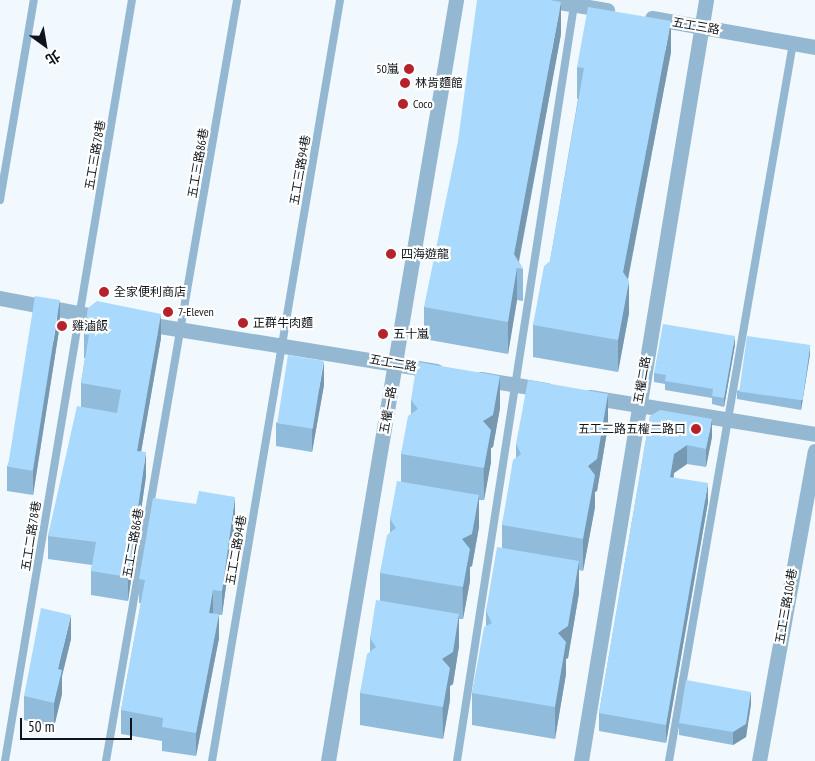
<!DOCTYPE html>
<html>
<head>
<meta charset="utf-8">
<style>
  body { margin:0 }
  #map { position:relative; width:815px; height:761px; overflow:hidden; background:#f1f8fe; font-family:"PT Sans Narrow","Noto Sans TC",sans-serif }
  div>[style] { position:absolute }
  .lane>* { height:8px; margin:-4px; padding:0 4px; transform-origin:4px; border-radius:4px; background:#95b8d2 }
  .street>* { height:15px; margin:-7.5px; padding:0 7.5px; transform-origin:7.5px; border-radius:7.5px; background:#95b8d2 }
  .wall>* { inset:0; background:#91bbda }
  .shaded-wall>* { inset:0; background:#7698b1 }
  .building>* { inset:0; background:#a9d9fd; transform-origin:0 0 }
  .dots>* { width:14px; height:14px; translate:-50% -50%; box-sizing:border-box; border:2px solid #fff; border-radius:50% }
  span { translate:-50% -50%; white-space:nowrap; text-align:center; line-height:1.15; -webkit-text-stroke:4.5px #fff; paint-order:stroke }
  .street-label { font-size:12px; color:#0e1419 }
  .poi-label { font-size:12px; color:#0e1419 }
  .right { translate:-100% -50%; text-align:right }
  .left { translate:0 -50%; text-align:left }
  .north { position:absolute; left:20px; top:20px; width:50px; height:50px; -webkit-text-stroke:4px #fff; paint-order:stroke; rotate:148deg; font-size:14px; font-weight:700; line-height:20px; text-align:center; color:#0e1419 }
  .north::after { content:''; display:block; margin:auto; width:18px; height:22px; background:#0e1419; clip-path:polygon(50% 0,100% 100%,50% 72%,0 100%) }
  .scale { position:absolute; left:20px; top:718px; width:112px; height:22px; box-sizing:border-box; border:2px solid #0e1419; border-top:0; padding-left:6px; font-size:15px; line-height:18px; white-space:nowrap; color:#0e1419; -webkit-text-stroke:4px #fff; paint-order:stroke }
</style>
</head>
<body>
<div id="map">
  <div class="lane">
    <i style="left:0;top:200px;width:203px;rotate:-80.4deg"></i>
    <i style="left:5px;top:761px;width:772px;rotate:-80.53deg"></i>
    <i style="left:106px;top:761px;width:772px;rotate:-80.23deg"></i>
    <i style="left:212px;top:761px;width:772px;rotate:-80.45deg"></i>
    <i style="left:457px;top:761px;width:765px;rotate:-81.2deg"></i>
    <i style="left:669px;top:761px;width:729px;rotate:-80.2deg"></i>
  </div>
  <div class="street">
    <i style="left:547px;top:0;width:61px;rotate:9.5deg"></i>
    <i style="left:652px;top:18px;width:166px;rotate:10.1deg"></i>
    <i style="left:0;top:298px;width:107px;rotate:10.8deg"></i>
    <i style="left:141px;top:323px;width:299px;rotate:9.2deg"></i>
    <i style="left:481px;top:379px;width:67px;rotate:9.5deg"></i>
    <i style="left:590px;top:397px;width:228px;rotate:9.3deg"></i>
    <i style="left:328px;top:761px;width:772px;rotate:-80.45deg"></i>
    <i style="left:581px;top:761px;width:771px;rotate:-80.67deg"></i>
    <i style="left:759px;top:761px;width:315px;rotate:-79.8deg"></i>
  </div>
  <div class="wall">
    <i style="clip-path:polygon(561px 34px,519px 262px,523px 269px,523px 301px,517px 300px,508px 354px,424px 339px,424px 307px)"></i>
    <i style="clip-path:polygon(671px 52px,628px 280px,629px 313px,618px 372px,533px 357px,533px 325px,550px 261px,578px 99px,577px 99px,577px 67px)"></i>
    <i style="clip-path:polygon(60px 324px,33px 495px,7px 491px,7px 467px)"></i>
    <i style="clip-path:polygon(84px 334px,161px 338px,141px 452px,146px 476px,128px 601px,91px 595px,91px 571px,92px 565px,48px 559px,48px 536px,81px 407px,81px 383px,85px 358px,84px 358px)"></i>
    <i style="clip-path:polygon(735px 345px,724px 407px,712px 404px,712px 398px,665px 390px,665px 384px,654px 382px,654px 373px)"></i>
    <i style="clip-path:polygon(810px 354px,801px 410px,737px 399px,737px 391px)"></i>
    <i style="clip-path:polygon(324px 385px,312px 452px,276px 446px,276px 423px)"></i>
    <i style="clip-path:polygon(411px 400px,500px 408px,493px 447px,491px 448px,491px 462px,484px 500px,479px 500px,479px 527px,472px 566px,470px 567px,470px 581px,463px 619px,459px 619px,459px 646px,453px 684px,450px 686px,450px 700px,443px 739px,360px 725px,360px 693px,370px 652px,370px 638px,380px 601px,380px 573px,390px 533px,390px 519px,401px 481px,401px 454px,411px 414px)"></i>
    <i style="clip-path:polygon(650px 416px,712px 437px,706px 467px,687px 464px,674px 473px,674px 478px,708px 502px,666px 743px,599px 731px,599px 713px)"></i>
    <i style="clip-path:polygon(608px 426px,597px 491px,595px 492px,595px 507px,583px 571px,579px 570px,579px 593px,568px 658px,566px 659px,566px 674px,555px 739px,472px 725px,472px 693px,486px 626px,486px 611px,502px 548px,502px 525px,516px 458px,516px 444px)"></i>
    <i style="clip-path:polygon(235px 521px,222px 615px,219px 615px,219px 638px,196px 756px,162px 751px,162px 741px,121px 734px,121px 710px,141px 603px,139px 603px,139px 579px)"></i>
    <i style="clip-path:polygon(71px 639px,62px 676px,62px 694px,54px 727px,24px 720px,24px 696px)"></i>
    <i style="clip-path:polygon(751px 704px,746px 737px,733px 745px,679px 735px,679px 723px)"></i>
  </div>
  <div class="shaded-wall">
    <i style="clip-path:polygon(561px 2px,561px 34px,517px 270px,517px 300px,508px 354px,508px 322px,514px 254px)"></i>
    <i style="clip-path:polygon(671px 21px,671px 52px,623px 304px,623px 272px)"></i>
    <i style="clip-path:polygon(629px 281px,629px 313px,618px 372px,618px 340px)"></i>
    <i style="clip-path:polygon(60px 300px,60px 324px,33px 495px,33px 471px)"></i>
    <i style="clip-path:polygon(161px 314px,161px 338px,137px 475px,137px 451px)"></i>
    <i style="clip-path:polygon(735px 336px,735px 345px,724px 407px,724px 398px)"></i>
    <i style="clip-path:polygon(810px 345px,810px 354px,801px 410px,801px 401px)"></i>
    <i style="clip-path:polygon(324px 361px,324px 385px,312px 452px,312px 429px)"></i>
    <i style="clip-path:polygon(500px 376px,500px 408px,493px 447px,491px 448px,491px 462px,484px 500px,483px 421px)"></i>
    <i style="clip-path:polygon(608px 394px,608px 426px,597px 491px,595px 492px,595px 507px,583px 571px,583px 539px,588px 466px)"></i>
    <i style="clip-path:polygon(712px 419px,712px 437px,706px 467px,706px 449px)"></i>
    <i style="clip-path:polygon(687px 445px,687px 464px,674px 473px,670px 495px,670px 477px,674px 454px)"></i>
    <i style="clip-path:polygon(146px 452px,146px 476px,128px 601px,128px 577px)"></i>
    <i style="clip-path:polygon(708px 483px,708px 502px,666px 743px,666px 725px)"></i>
    <i style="clip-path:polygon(479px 495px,479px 527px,472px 566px,470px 567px,470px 581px,463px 619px,462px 539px)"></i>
    <i style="clip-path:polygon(235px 497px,235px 521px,222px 615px,222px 591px)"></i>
    <i style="clip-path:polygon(579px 561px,579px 593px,568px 658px,566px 659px,566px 674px,555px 739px,555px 707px,558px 633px)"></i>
    <i style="clip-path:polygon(213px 590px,213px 614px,209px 613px)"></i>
    <i style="clip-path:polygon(219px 614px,219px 638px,196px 756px,196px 733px)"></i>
    <i style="clip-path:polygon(459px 614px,459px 646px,453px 684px,450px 686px,450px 700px,443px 739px,442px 659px)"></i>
    <i style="clip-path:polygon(71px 615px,71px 639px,62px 676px,62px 694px,54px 727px,54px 703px,58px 669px)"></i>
    <i style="clip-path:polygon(751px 692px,751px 704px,746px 737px,733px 745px,733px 732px)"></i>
  </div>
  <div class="building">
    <i style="clip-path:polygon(477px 0,550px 0,561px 2px,514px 254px,523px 269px,517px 268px,508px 322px,424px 307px,458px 141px)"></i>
    <i style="clip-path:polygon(588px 7px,671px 21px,623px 272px,629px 281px,618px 340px,533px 325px,544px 266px,550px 261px,584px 68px,577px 67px)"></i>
    <i style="left:35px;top:296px;width:25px;height:173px;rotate:9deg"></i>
    <i style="clip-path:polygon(97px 301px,161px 314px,137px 451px,146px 452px,128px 577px,91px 571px,96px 542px,48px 536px,77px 406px,117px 413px,121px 390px,81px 383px,89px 335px,84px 334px,88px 308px)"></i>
    <i style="clip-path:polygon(663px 324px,735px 336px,724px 398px,712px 396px,713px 389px,665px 381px,666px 375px,654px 373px)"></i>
    <i style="left:747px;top:336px;width:64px;height:56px;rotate:8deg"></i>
    <i style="left:288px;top:355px;width:36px;height:69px;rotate:9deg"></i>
    <i style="clip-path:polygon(417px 362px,500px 376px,493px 415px,483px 421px,491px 430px,484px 468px,401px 454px,408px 416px,418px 409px,411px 400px)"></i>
    <i style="clip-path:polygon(528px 380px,608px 394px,597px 459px,588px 466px,595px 475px,583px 539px,502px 525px,513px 460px,521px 454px,516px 444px)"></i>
    <i style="clip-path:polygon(660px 410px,712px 419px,706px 449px,687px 445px,674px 454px,670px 477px,708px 483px,666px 725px,599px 713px,650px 416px)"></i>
    <i style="clip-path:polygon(397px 481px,479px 495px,472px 534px,462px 539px,470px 549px,463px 587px,380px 573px,387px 535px,396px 528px,390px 519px)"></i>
    <i style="clip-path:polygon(199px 491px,235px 497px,222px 591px,213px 590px,209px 613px,219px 614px,196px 733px,162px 727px,163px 718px,121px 710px,145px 580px,139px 579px,153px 498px,196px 504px)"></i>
    <i style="clip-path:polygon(497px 547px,579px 561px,568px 626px,558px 633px,566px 642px,555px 707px,472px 693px,484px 627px,492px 623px,486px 611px)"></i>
    <i style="clip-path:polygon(376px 600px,459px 614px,453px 652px,442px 659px,450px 668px,443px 707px,360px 693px,367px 654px,376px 647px,370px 638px)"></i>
    <i style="clip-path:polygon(41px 608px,71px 615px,58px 669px,62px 670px,54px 703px,24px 696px)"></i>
    <i style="clip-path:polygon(686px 680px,751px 692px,746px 724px,733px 732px,679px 723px)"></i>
  </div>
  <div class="dots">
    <i style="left:409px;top:69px;background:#b4232b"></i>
    <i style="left:405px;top:83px;background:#b4232b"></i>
    <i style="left:403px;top:104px;background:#b4232b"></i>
    <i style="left:391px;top:254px;background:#b4232b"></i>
    <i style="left:104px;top:292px;background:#b4232b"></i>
    <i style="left:168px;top:312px;background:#b4232b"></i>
    <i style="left:243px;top:323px;background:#b4232b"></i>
    <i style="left:62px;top:326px;background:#b4232b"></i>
    <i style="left:383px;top:334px;background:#b4232b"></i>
    <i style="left:696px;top:429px;background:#b4232b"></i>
  </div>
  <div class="street-label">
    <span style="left:696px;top:26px;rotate:10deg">五工三路</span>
    <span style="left:95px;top:155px;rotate:-80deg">五工三路78巷</span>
    <span style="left:198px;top:163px;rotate:-80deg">五工三路86巷</span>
    <span style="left:300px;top:170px;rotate:-80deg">五工三路94巷</span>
    <span style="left:393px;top:363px;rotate:10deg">五工二路</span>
    <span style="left:642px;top:380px;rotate:-80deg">五權二路</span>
    <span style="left:388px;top:410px;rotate:-80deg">五權一路</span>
    <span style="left:31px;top:536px;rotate:-81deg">五工二路78巷</span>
    <span style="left:133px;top:543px;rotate:-80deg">五工二路86巷</span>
    <span style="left:236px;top:550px;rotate:-80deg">五工二路94巷</span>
    <span style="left:786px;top:606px;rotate:-80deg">五工三路106巷</span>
  </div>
  <div class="poi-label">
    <span class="right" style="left:399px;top:69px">50嵐</span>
    <span class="left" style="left:415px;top:83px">林肯麵館</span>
    <span class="left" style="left:413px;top:104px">Coco</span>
    <span class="left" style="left:401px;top:254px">四海遊龍</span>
    <span class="left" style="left:114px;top:292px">全家便利商店</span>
    <span class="left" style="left:178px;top:312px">7-Eleven</span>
    <span class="left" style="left:253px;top:323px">正群牛肉麵</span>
    <span class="left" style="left:72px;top:326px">雞滷飯</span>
    <span class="left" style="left:393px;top:334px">五十嵐</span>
    <span class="right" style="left:686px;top:429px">五工二路五權二路口</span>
  </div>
  <div class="north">北</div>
  <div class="scale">50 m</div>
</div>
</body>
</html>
